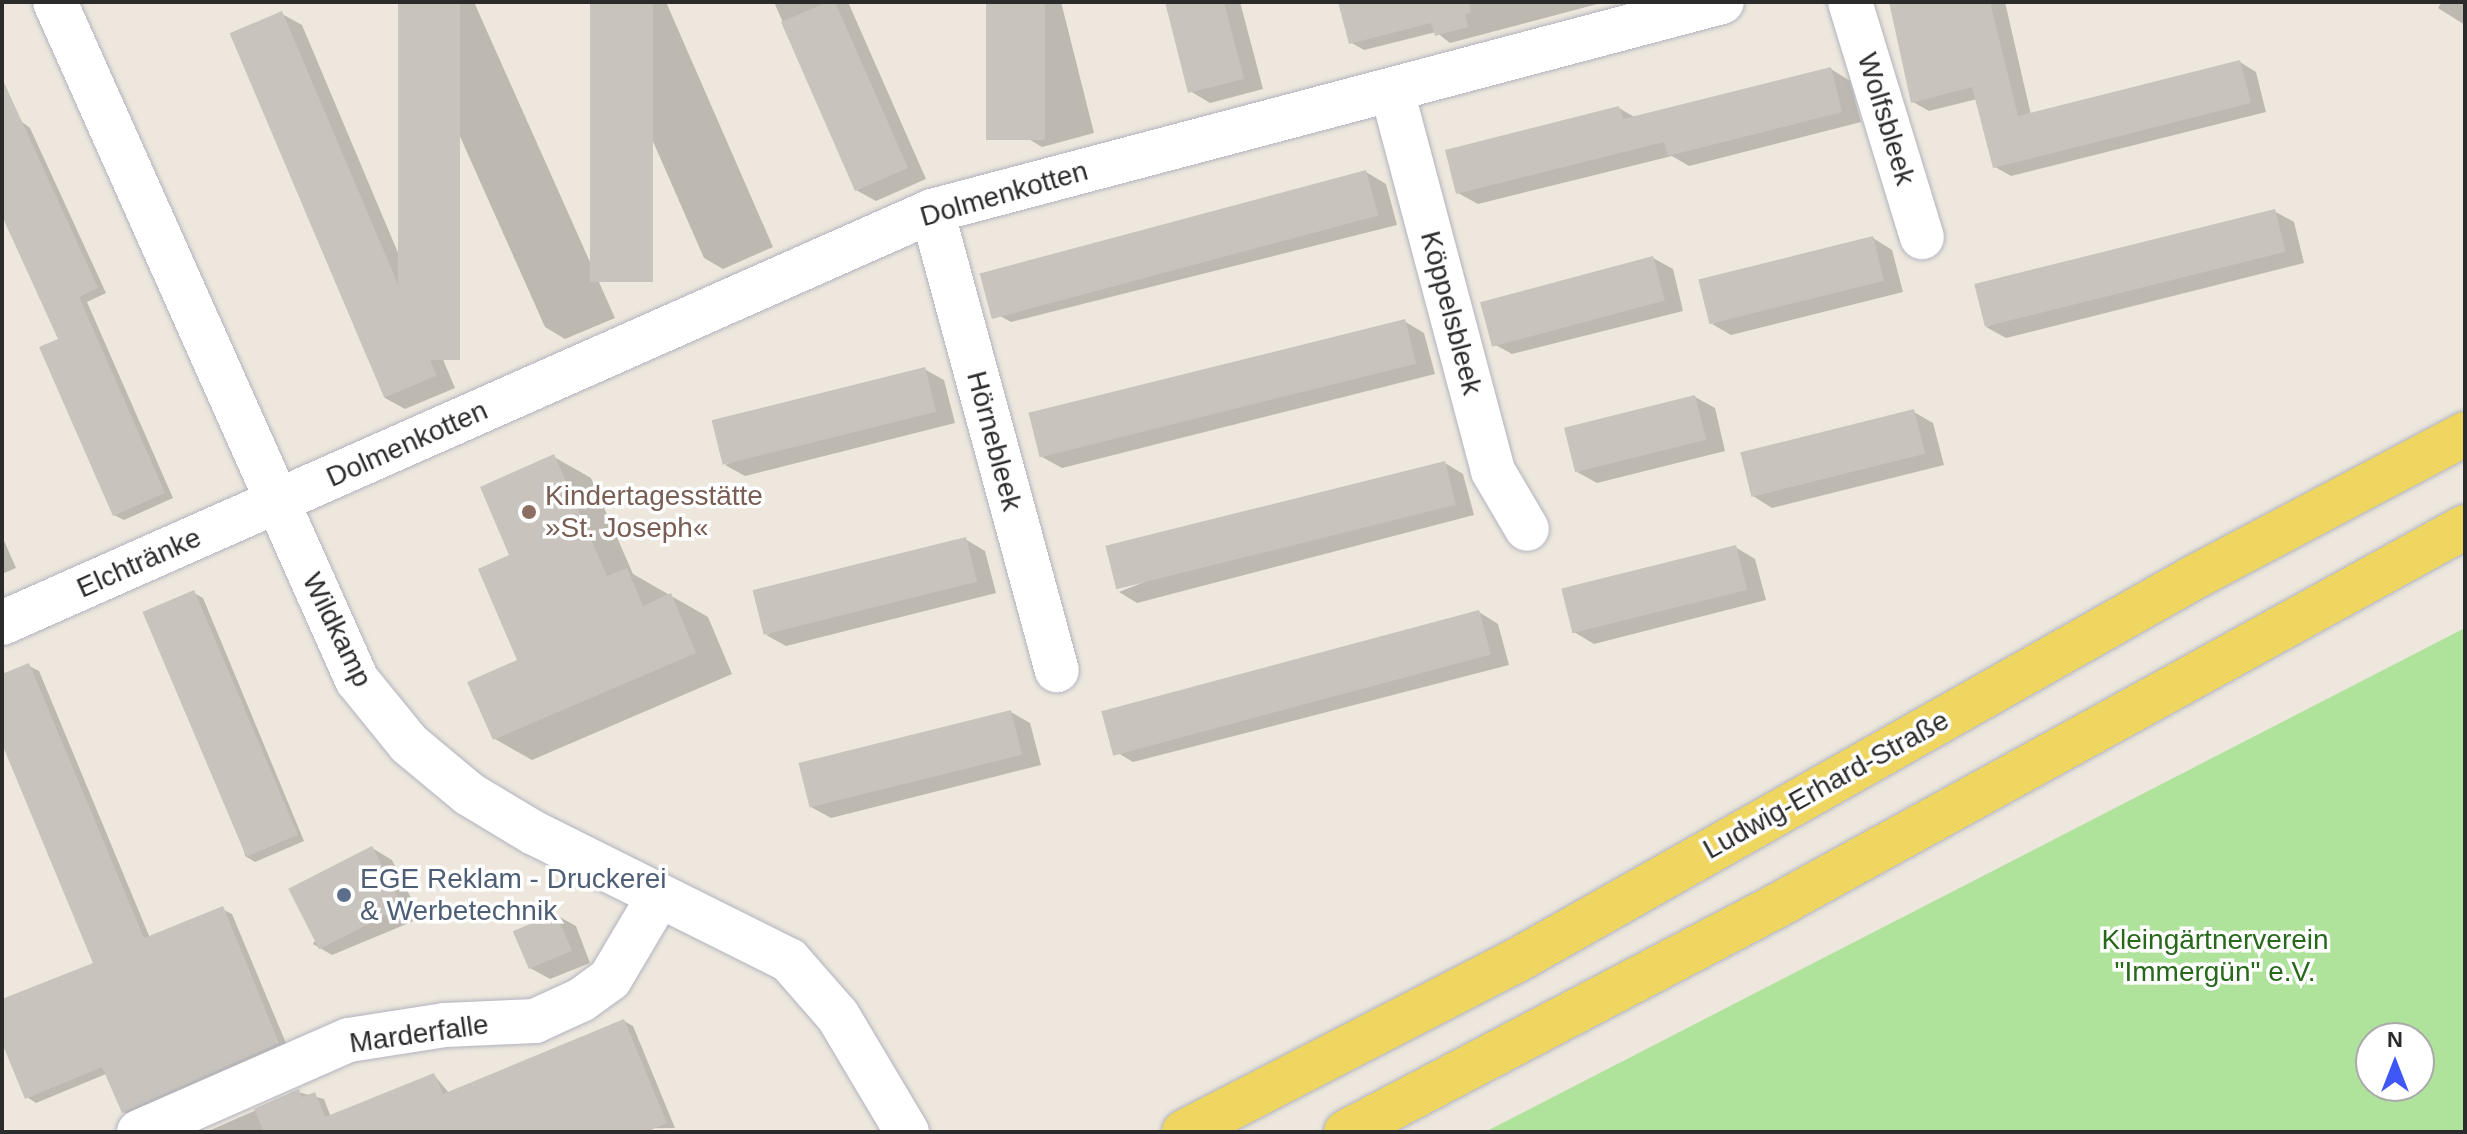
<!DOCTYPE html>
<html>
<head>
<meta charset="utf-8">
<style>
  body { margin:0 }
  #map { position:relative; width:2467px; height:1134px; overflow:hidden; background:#ede7dd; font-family:Arial,sans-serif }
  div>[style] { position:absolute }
  .green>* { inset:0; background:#afe29b }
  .shadow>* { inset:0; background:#0003 }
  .building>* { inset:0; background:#c8c4bd; transform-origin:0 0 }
  .roads { filter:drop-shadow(0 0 2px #b1b3be) drop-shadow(0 0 2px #b1b3be) }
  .minor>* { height:44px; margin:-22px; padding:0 22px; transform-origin:22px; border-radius:22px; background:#fff }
  .major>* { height:44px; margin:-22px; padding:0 22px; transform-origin:22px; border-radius:22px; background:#efd660 }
  .dots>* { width:22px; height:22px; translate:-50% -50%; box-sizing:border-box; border:4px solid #fff; border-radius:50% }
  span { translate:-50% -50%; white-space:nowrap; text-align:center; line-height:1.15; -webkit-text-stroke:7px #fff; paint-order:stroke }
  .street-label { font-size:28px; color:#2b2b2b }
  .education-label { font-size:28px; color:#785e54 }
  .left { translate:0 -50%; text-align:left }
  .service-label { font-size:28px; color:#4e5e75 }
  .park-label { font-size:28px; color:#27681b }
  .frame { position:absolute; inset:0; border:4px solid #2b2b2b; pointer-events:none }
  .north { position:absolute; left:2355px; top:1022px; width:80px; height:80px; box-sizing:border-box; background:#fff; border:2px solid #aaa; border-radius:50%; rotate:0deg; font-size:22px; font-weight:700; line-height:32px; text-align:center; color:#2b2b2b }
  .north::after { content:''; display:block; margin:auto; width:28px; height:36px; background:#4057f7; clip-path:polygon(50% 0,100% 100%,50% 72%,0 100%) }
</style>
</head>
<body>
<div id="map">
  <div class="green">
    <i style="clip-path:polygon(evenodd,2465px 628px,2465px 1132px,1485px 1132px,2465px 628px,2371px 1038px,2419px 1038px,2419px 1086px,2371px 1086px,2371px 1038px)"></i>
  </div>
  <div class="shadow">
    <i style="clip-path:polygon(400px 2px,474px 2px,615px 318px,565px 339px,545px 327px)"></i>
    <i style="clip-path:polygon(592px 2px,666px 2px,773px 247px,723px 269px,704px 258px)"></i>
    <i style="clip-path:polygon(774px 2px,848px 2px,926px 179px,876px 201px,856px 190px)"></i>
    <i style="clip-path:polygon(988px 2px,1061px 2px,1094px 133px,1042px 147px,1022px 135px)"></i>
    <i style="clip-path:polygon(1167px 2px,1240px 2px,1263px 89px,1210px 103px,1190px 91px)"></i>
    <i style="clip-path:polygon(1340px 2px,1605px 2px,1450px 43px,1436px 32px,1364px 50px,1350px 42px)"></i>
    <i style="clip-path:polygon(1890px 2px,2005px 2px,2031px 115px,2240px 62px,2256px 72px,2266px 112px,2011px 176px,1995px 167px,1977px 99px,1929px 111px,1913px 102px)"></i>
    <i style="clip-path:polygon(2442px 2px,2465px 2px,2465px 25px,2438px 8px)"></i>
    <i style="clip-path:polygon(282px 14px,302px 25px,455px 388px,405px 409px,385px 398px)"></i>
    <i style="clip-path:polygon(1831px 69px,1850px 81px,1861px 122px,1689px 166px,1672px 156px,1478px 204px,1458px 193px,1619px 108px,1636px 118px)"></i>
    <i style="clip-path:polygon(2px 107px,30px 128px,106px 293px,87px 302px,173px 498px,124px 520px,114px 515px,61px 340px,2px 211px)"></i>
    <i style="clip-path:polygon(1366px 172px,1386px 184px,1397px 225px,1011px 322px,991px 311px)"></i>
    <i style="clip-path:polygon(2274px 211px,2294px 222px,2304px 263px,2006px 338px,1986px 327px)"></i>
    <i style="clip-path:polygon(1873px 238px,1892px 250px,1903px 292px,1731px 335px,1712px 324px)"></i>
    <i style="clip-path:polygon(1653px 258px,1673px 269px,1683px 311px,1512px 354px,1492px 343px)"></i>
    <i style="clip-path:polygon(1404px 321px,1424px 333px,1435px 374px,1062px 468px,1042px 457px)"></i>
    <i style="clip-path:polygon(924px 369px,944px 380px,955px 423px,745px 476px,725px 465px)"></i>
    <i style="clip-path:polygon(1695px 397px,1715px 408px,1725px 451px,1597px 483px,1577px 472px)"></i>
    <i style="clip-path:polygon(1914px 412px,1933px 423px,1944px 465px,1772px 508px,1753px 496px)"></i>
    <i style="clip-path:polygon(554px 457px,591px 478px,633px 574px,708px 617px,732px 674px,532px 760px,495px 739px,520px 661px,512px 556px)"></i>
    <i style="clip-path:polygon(1445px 463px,1463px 474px,1474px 515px,1137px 603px,1119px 592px)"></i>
    <i style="clip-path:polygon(2px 536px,16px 568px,2px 574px)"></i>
    <i style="clip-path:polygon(965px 539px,985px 551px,996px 593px,786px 646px,766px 635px)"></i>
    <i style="clip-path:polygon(1735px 547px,1755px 559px,1766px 600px,1594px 644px,1574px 632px)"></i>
    <i style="clip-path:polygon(194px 593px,203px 598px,304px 841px,255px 862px,245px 856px)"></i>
    <i style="clip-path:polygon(1479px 612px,1498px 624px,1509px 665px,1133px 762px,1113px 750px)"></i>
    <i style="clip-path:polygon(29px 666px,39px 671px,150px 938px,222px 909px,232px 914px,288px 1048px,133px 1117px,123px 1112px,106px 1074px,36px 1103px,27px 1097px,2px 1038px,2px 1001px,95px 964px,2px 738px,2px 676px)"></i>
    <i style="clip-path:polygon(1011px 712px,1030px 723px,1041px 765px,831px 818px,811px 807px)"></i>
    <i style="clip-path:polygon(372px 848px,392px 860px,421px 918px,332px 955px,313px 944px)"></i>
    <i style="clip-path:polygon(556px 915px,576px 926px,590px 963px,550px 979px,530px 968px)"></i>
    <i style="clip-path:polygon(624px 1021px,633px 1026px,675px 1128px,206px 1132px,298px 1092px,324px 1099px,331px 1117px,434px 1075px,449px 1093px)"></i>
  </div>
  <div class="building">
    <i style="left:398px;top:2px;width:62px;height:358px"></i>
    <i style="left:590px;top:2px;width:63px;height:280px"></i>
    <i style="clip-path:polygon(828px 2px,835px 2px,908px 168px,855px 191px,781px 22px)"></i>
    <i style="left:986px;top:2px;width:59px;height:138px"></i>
    <i style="clip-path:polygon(1165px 2px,1224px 2px,1244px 79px,1188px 93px)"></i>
    <i style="clip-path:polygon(1338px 2px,1469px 2px,1471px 13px,1465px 14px,1468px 27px,1435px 36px,1431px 23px,1349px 44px)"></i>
    <i style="clip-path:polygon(1889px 2px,1990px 2px,2018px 116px,2240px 60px,2251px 103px,1993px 168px,1972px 87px,1911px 103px)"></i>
    <i style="left:282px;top:11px;width:396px;height:57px;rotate:67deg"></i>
    <i style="clip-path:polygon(1831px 67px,1842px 112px,1668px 156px,1664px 142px,1456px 194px,1445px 150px,1619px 106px,1623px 119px)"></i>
    <i style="clip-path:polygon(2px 78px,98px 288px,79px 297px,165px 493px,113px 516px,39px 347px,58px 339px,2px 216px)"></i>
    <i style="left:1366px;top:170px;width:47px;height:400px;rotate:75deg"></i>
    <i style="left:2275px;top:209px;width:44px;height:310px;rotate:76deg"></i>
    <i style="left:1873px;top:236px;width:46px;height:180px;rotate:76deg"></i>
    <i style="left:1653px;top:256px;width:46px;height:179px;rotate:75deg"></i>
    <i style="left:1405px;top:319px;width:46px;height:388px;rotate:76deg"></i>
    <i style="left:925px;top:367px;width:46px;height:220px;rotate:76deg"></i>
    <i style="left:1695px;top:395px;width:46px;height:135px;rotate:76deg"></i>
    <i style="left:1914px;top:409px;width:46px;height:179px;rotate:76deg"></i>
    <i style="clip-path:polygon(554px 454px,607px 576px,627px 568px,643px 606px,671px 593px,696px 653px,493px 740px,467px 682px,517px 660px,478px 569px,509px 555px,480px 487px)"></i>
    <i style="left:1445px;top:461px;width:45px;height:350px;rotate:76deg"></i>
    <i style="left:966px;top:537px;width:46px;height:220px;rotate:76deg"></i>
    <i style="left:1736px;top:545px;width:46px;height:180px;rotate:76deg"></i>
    <i style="left:194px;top:590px;width:266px;height:56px;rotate:67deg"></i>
    <i style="left:1479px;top:610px;width:46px;height:391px;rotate:75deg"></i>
    <i style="clip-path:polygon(29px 663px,144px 938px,223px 906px,279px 1043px,122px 1113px,102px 1067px,25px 1099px,2px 1043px,2px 999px,93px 963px,2px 744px,2px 674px)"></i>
    <i style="left:1011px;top:710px;width:46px;height:219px;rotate:76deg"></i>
    <i style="left:372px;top:846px;width:68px;height:94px;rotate:63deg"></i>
    <i style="left:556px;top:913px;width:41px;height:47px;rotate:67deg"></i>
    <i style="clip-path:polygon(624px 1019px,667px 1123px,646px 1132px,264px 1132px,254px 1109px,299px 1089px,302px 1097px,315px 1092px,325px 1117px,434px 1073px,443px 1094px)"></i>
  </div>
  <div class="roads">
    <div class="minor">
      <i style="left:55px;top:2px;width:742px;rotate:65.99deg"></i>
      <i style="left:357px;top:680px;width:82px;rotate:50.9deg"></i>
      <i style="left:409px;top:744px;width:78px;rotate:39.8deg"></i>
      <i style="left:469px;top:794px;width:76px;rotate:31deg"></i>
      <i style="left:534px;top:833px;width:285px;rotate:26.5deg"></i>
      <i style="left:789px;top:960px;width:74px;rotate:48.8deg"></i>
      <i style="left:838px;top:1016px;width:135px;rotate:59.3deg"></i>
      <i style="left:1850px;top:2px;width:246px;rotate:73deg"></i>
      <i style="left:1392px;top:91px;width:393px;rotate:75.1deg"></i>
      <i style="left:1493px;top:471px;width:67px;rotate:59.6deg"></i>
      <i style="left:932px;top:211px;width:476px;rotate:74.8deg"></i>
      <i style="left:2px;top:623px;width:1017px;rotate:-23.89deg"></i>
      <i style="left:932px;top:211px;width:817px;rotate:-14.82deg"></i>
      <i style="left:139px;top:1132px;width:229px;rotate:-23.7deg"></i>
      <i style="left:349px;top:1040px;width:97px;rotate:-8.9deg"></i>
      <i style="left:445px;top:1025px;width:90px;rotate:-2.5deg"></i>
      <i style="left:535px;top:1021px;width:51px;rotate:-24.5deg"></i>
      <i style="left:581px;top:1000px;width:36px;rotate:-36deg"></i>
      <i style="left:610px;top:979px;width:96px;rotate:-59.4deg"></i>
    </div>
    <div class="major">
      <i style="left:1184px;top:1132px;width:371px;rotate:-27.3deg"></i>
      <i style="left:1514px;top:962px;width:780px;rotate:-29.49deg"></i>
      <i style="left:2193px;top:578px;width:308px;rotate:-27.9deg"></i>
      <i style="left:1346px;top:1132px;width:498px;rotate:-27.7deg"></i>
      <i style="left:1787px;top:900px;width:774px;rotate:-28.82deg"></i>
    </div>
  </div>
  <div class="dots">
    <i style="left:529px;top:512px;background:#8d6e63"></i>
    <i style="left:344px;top:895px;background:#5c6f8a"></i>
  </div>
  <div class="street-label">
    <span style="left:1886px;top:119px;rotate:73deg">Wolfsbleek</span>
    <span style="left:1004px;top:194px;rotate:-16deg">Dolmenkotten</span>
    <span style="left:1451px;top:313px;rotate:75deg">Köppelsbleek</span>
    <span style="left:994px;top:441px;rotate:75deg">Hörnebleek</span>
    <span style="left:407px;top:444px;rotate:-24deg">Dolmenkotten</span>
    <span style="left:139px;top:563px;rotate:-24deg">Elchtränke</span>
    <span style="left:337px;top:630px;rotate:64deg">Wildkamp</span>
    <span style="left:1826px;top:785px;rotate:-29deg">Ludwig-Erhard-Straße</span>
    <span style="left:419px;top:1034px;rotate:-8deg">Marderfalle</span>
  </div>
  <div class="education-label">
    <span class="left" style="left:545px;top:512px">Kindertagesstätte<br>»St. Joseph«</span>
  </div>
  <div class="service-label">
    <span class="left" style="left:360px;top:895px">EGE Reklam - Druckerei<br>&amp; Werbetechnik</span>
  </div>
  <div class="park-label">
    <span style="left:2215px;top:956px">Kleingärtnerverein<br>"Immergün" e.V.</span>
  </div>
  <div class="frame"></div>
  <div class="north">N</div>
</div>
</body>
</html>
